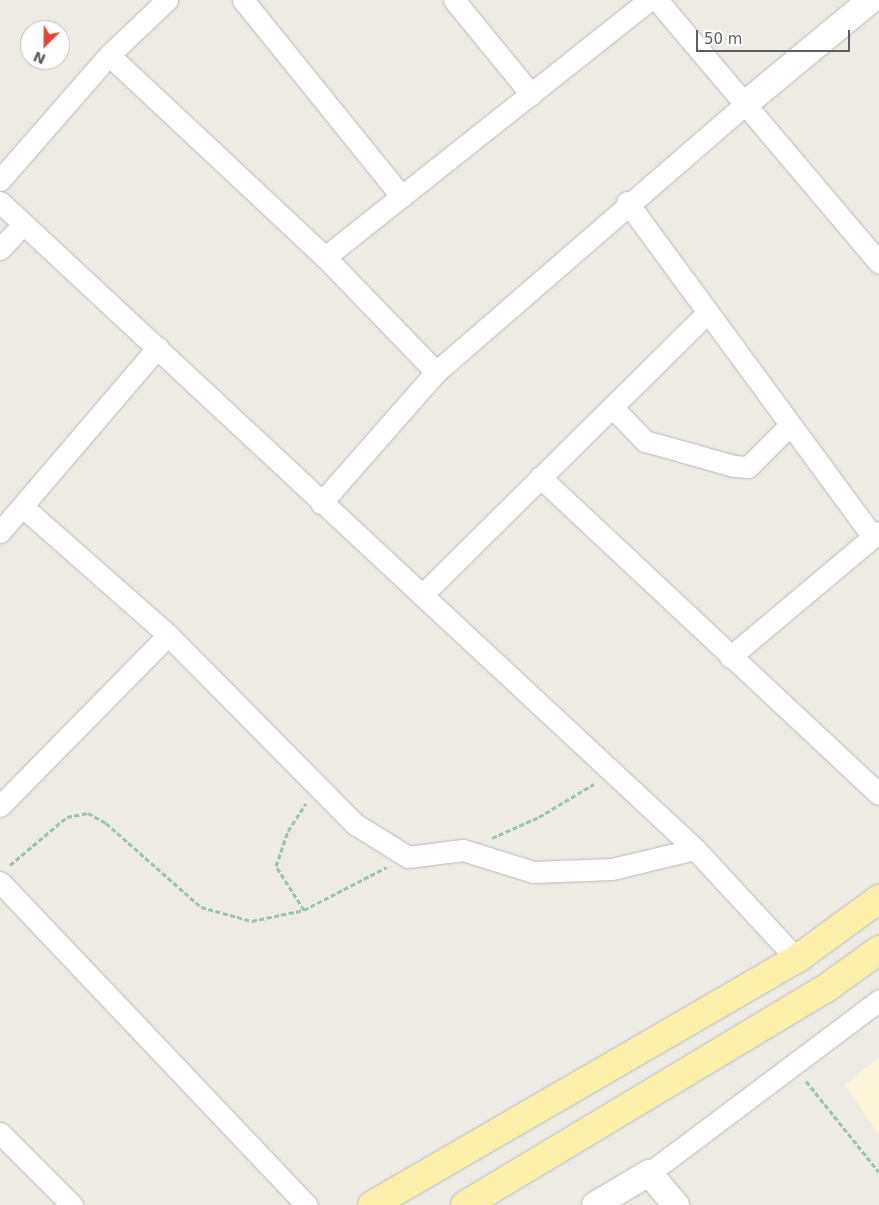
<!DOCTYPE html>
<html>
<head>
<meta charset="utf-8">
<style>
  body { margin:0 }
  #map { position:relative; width:879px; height:1205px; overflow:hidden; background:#edebe3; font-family:"DejaVu Sans",sans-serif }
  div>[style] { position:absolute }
  .commercial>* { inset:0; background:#fcf5da }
  .path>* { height:3px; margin-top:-1.5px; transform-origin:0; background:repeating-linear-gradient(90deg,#9ac4a7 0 5px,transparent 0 7.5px) }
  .roads { filter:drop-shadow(0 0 1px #b6b9bd) drop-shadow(0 0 1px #b6b9bd) }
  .minor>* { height:21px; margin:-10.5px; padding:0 10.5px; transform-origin:10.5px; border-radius:10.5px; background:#fff }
  .tertiary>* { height:26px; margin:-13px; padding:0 13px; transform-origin:13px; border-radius:13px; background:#fff }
  .primary>* { height:28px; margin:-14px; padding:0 14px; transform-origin:14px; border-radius:14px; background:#fbf0aa }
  span { translate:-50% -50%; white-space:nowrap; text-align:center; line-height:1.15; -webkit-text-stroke:4px #fff; paint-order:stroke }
  .north { position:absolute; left:20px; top:20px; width:50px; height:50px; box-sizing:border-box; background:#fff; border:1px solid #bdbfc1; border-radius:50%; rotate:203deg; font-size:14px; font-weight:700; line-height:20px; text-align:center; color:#5b5f63 }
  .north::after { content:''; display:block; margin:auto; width:18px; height:22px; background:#e24635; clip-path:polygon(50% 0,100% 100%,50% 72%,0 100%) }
  .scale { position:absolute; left:696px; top:30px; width:154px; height:22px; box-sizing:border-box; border:2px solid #5b5f63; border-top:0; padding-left:6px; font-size:15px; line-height:18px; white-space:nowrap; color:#5b5f63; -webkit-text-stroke:4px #fff; paint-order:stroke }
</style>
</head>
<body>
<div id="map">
  <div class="commercial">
    <i style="clip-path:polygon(879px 1057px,879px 1135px,845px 1085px)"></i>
  </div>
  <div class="path">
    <i style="left:492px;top:838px;width:51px;rotate:-24.1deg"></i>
    <i style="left:539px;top:817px;width:64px;rotate:-31deg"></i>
    <i style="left:10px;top:865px;width:75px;rotate:-40.1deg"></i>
    <i style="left:67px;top:817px;width:21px;rotate:-11deg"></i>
    <i style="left:88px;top:813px;width:21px;rotate:29deg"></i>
    <i style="left:106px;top:823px;width:127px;rotate:41.5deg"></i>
    <i style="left:201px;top:907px;width:53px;rotate:15.4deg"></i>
    <i style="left:252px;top:921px;width:53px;rotate:-11.9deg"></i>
    <i style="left:304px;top:910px;width:93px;rotate:-27.4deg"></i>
    <i style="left:304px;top:910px;width:52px;rotate:-122.5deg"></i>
    <i style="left:276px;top:866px;width:37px;rotate:-71deg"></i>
    <i style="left:288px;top:831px;width:33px;rotate:-57deg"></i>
    <i style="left:806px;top:1081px;width:117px;rotate:51.3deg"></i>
  </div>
  <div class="roads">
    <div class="minor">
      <i style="left:243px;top:0;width:253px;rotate:51.1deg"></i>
      <i style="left:454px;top:0;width:122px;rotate:50.7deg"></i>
      <i style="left:657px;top:0;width:344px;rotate:49.8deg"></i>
      <i style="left:109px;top:55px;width:296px;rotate:43.1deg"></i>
      <i style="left:325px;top:257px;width:160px;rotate:46deg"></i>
      <i style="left:0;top:180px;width:166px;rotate:-48.9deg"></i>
      <i style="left:109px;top:55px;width:80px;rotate:-43.5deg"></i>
      <i style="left:0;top:202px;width:950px;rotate:42.95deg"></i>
      <i style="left:695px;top:849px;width:150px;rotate:47.2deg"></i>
      <i style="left:627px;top:202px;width:416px;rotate:53.7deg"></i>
      <i style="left:0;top:249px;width:34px;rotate:-47deg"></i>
      <i style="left:325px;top:257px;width:414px;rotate:-38.4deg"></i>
      <i style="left:612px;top:407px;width:47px;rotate:45.9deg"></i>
      <i style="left:645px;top:441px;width:92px;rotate:15.7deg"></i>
      <i style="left:734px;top:466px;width:14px;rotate:4deg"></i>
      <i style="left:748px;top:467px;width:57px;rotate:-45deg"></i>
      <i style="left:540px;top:477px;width:464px;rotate:43.1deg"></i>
      <i style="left:321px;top:503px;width:174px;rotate:-48.7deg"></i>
      <i style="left:436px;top:372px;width:408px;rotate:-40.9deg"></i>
      <i style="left:23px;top:507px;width:193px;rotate:41.4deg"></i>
      <i style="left:168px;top:635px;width:266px;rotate:45.3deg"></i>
      <i style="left:355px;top:824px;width:62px;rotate:31.9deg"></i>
      <i style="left:408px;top:857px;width:55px;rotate:-7.3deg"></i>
      <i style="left:463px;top:850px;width:73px;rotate:17.4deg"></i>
      <i style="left:533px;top:872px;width:79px;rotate:-2.2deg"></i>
      <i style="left:612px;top:869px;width:85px;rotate:-13.5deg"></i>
      <i style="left:0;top:532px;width:243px;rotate:-49.5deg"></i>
      <i style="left:422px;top:595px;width:402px;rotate:-44.7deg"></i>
      <i style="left:730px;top:657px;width:194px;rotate:-40deg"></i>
      <i style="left:0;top:806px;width:240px;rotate:-45.5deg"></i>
      <i style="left:0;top:882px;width:446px;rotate:46.5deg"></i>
      <i style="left:0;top:1133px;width:102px;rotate:45deg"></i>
      <i style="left:649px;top:1173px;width:288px;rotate:-36.9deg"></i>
    </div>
    <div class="tertiary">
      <i style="left:744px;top:105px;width:165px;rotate:-39.6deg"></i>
      <i style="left:595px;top:1205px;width:63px;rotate:-30.7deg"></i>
      <i style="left:649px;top:1173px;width:42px;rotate:49.8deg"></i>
    </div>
    <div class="primary">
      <i style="left:372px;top:1205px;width:491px;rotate:-30.1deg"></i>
      <i style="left:797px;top:959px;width:102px;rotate:-36.2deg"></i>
      <i style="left:465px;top:1205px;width:420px;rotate:-31deg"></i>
      <i style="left:825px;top:989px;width:67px;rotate:-35.8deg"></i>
    </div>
  </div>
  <div class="north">N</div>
  <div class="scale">50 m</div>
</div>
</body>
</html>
